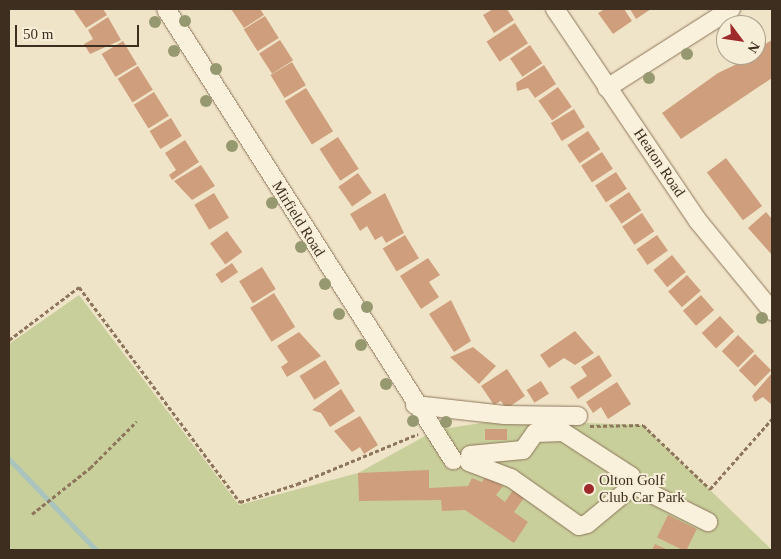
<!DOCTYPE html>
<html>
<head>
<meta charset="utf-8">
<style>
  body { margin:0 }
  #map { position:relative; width:781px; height:559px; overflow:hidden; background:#f0e4c8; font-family:"Times New Roman",serif }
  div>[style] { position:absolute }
  .green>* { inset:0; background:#c9cf9b }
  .stream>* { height:5px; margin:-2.5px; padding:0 2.5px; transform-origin:2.5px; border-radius:2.5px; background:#a9c4bc }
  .building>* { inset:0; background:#cf9f7d; transform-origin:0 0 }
  .path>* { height:3px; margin-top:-1.5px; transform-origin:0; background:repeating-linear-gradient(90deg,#8d765c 0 4px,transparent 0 6.5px) }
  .roads { filter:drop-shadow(0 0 1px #8d765c) drop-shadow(0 0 1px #8d765c) }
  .minor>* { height:18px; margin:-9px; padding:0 9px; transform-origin:9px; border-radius:9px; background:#faf1dc }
  .trees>* { width:12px; height:12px; margin:-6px; border-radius:50%; background:#96986f }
  .dots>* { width:14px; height:14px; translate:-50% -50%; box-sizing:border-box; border:2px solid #f7eed8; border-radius:50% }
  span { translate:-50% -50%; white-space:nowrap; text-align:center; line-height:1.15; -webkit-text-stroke:4px #f7eed8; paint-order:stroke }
  .street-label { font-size:15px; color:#3d2e20 }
  .poi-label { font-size:15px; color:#3d2e20 }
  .left { translate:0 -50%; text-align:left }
  .frame { position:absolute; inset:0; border:10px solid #3d2e20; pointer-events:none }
  .north { position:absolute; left:716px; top:15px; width:50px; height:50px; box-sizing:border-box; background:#f7eed8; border:1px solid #ada18e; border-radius:50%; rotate:121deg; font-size:14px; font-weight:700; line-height:20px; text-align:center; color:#3d2e20 }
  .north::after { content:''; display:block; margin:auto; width:18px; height:22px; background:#9e2a2b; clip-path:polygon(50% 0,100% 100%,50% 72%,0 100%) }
  .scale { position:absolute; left:15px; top:25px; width:124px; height:22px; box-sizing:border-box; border:2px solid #3d2e20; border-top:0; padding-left:6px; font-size:15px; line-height:18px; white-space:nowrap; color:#3d2e20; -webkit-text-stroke:4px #f7eed8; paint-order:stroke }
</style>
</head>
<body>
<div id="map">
  <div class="green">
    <i style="clip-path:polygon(79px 295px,239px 505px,358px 473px,436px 430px,500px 420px,643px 425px,772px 550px,9px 550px,9px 344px)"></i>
  </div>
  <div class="stream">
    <i style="left:9px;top:459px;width:126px;rotate:46.3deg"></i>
  </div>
  <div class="building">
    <i style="clip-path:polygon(73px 9px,103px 9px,107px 15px,86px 28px)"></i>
    <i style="clip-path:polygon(231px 9px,260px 9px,264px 15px,244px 28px)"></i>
    <i style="clip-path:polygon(493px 9px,507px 9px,514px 20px,494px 33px,483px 15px)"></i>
    <i style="clip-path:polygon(605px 9px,624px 9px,632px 21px,613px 34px,598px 13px)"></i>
    <i style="clip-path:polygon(630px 9px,651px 9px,636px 19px)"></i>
    <i style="left:265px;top:16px;width:26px;height:25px;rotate:58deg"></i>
    <i style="clip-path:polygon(108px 17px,121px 40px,90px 54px,84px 44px,93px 39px,88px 30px)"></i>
    <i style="left:515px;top:23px;width:24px;height:34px;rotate:57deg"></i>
    <i style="left:280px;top:40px;width:24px;height:25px;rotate:57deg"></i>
    <i style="clip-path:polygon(772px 40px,772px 78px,681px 139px,662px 113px,718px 73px,756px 55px,756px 49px)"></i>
    <i style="left:123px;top:41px;width:27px;height:25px;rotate:59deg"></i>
    <i style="left:530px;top:45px;width:22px;height:24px;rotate:56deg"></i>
    <i style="left:292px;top:62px;width:27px;height:25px;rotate:59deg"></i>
    <i style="clip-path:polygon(544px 65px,556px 84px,535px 98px,528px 88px,517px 91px,516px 83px)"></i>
    <i style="left:138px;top:66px;width:28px;height:24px;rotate:58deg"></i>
    <i style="left:558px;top:87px;width:24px;height:24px;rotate:55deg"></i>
    <i style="left:306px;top:88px;width:51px;height:25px;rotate:58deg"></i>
    <i style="left:154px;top:92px;width:28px;height:24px;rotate:58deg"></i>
    <i style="left:574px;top:109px;width:21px;height:27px;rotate:59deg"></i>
    <i style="left:171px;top:118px;width:21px;height:25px;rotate:59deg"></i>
    <i style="left:588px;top:131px;width:22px;height:25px;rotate:56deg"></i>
    <i style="left:338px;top:137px;width:38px;height:22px;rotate:57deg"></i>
    <i style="clip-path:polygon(185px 140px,199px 162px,172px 180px,169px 175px,176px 170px,165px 153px)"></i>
    <i style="left:602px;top:152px;width:20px;height:25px;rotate:57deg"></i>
    <i style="left:726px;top:158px;width:60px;height:24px;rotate:53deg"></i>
    <i style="clip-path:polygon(201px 165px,215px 186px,192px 200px,174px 181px)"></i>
    <i style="left:616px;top:172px;width:20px;height:25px;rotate:57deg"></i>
    <i style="left:358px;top:173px;width:24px;height:24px;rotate:55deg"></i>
    <i style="left:629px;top:192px;width:22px;height:24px;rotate:56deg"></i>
    <i style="left:214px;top:193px;width:29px;height:23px;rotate:59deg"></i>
    <i style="clip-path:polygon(385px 193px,404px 233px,386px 243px,382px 236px,375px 240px,367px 226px,360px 231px,350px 214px)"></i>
    <i style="clip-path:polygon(766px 212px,772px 219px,772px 255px,748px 228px)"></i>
    <i style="left:642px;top:213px;width:22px;height:24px;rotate:56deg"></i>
    <i style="left:227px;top:231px;width:26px;height:21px;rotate:54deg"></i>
    <i style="left:405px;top:235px;width:27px;height:26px;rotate:59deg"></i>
    <i style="left:657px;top:235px;width:19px;height:25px;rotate:55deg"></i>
    <i style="left:672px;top:255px;width:22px;height:24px;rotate:51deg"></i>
    <i style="clip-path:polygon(428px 258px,440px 275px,429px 282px,439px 297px,421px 309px,400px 276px)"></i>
    <i style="left:232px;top:263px;width:11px;height:20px;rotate:56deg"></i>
    <i style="left:262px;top:267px;width:26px;height:27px;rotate:58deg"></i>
    <i style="left:687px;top:275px;width:21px;height:25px;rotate:49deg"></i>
    <i style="left:274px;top:293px;width:40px;height:28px;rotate:58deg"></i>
    <i style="left:701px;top:295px;width:20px;height:24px;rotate:49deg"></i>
    <i style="clip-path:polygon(451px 300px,471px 341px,454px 352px,429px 314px)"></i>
    <i style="left:720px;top:316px;width:21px;height:25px;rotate:47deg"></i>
    <i style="clip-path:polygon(575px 331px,594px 353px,575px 365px,564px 358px,549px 368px,540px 355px)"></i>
    <i style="clip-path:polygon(299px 332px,321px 356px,287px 377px,281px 367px,288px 362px,277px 346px)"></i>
    <i style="left:738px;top:335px;width:23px;height:23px;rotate:45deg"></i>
    <i style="clip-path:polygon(473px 347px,496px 366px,479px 384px,450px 357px)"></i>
    <i style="left:755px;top:354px;width:23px;height:23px;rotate:45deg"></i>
    <i style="clip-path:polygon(599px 355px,612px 376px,578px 399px,570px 387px,587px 376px,581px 367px)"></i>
    <i style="left:325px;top:360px;width:28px;height:30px;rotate:58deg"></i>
    <i style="clip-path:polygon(507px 369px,525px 396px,506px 409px,501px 401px,494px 405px,481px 386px)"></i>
    <i style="clip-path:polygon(772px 373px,772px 405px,763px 397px,755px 402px,752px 396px)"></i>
    <i style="left:541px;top:381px;width:15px;height:17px;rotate:58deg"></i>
    <i style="clip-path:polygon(617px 382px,631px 404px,608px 419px,601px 407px,593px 413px,586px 402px)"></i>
    <i style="clip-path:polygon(341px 389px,355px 411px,330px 427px,321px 413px,312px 410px)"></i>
    <i style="clip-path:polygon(360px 416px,378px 445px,364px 454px,360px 447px,352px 452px,334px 431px)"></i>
    <i style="left:485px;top:429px;width:22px;height:11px"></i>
    <i style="clip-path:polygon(429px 470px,429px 488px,468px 486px,472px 478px,482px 482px,487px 475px,503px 486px,496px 495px,505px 502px,513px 490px,524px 498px,514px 512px,528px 522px,514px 543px,465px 510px,442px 511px,441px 500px,359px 501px,358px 473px)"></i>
    <i style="left:668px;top:515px;width:32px;height:25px;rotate:26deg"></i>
    <i style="clip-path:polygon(655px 544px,668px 550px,652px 550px)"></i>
  </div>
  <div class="path">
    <i style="left:9px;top:340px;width:88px;rotate:-37.1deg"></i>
    <i style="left:79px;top:287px;width:269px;rotate:53.2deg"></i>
    <i style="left:240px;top:502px;width:60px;rotate:-17.5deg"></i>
    <i style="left:297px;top:484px;width:131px;rotate:-22.5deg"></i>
    <i style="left:590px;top:426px;width:53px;rotate:-1.1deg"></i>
    <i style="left:643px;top:425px;width:93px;rotate:43.7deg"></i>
    <i style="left:710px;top:489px;width:94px;rotate:-48.5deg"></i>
    <i style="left:32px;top:514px;width:74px;rotate:-38.4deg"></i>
    <i style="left:90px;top:468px;width:66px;rotate:-45deg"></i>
  </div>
  <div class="roads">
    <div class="minor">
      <i style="left:166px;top:9px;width:535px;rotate:57.53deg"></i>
      <i style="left:555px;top:9px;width:256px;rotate:56deg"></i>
      <i style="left:698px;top:221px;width:117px;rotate:50.6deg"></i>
      <i style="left:607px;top:88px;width:147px;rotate:-32.5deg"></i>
      <i style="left:415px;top:405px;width:90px;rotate:6.4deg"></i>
      <i style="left:504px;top:415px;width:74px;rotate:0.8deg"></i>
      <i style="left:470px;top:455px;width:53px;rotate:-5.4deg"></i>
      <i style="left:523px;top:450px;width:21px;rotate:-55deg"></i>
      <i style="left:535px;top:433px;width:28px;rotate:-2deg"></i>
      <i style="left:563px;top:432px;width:81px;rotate:32.9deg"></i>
      <i style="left:631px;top:476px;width:9px;rotate:72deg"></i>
      <i style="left:469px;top:462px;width:45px;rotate:20.9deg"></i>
      <i style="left:511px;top:478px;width:83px;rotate:35.2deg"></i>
      <i style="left:579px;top:526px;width:8px;rotate:-14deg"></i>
      <i style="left:587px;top:524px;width:61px;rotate:-39.7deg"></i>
      <i style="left:634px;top:485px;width:83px;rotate:26.6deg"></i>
    </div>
  </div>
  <div class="trees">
    <i style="left:185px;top:21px"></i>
    <i style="left:155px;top:22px"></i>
    <i style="left:174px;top:51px"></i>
    <i style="left:687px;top:54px"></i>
    <i style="left:216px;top:69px"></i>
    <i style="left:649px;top:78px"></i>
    <i style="left:206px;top:101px"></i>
    <i style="left:232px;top:146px"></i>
    <i style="left:272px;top:203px"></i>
    <i style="left:301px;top:247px"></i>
    <i style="left:325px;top:284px"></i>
    <i style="left:367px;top:307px"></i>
    <i style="left:339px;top:314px"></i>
    <i style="left:762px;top:318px"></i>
    <i style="left:361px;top:345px"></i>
    <i style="left:386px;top:384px"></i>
    <i style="left:413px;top:421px"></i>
    <i style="left:446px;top:422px"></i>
  </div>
  <div class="dots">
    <i style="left:589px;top:489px;background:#9e2a2b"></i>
  </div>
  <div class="street-label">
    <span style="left:659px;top:163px;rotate:56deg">Heaton Road</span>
    <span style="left:298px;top:219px;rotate:58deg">Mirfield Road</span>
  </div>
  <div class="poi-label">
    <span class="left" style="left:599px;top:489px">Olton Golf<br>Club Car Park</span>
  </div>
  <div class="frame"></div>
  <div class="north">N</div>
  <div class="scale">50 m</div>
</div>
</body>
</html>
